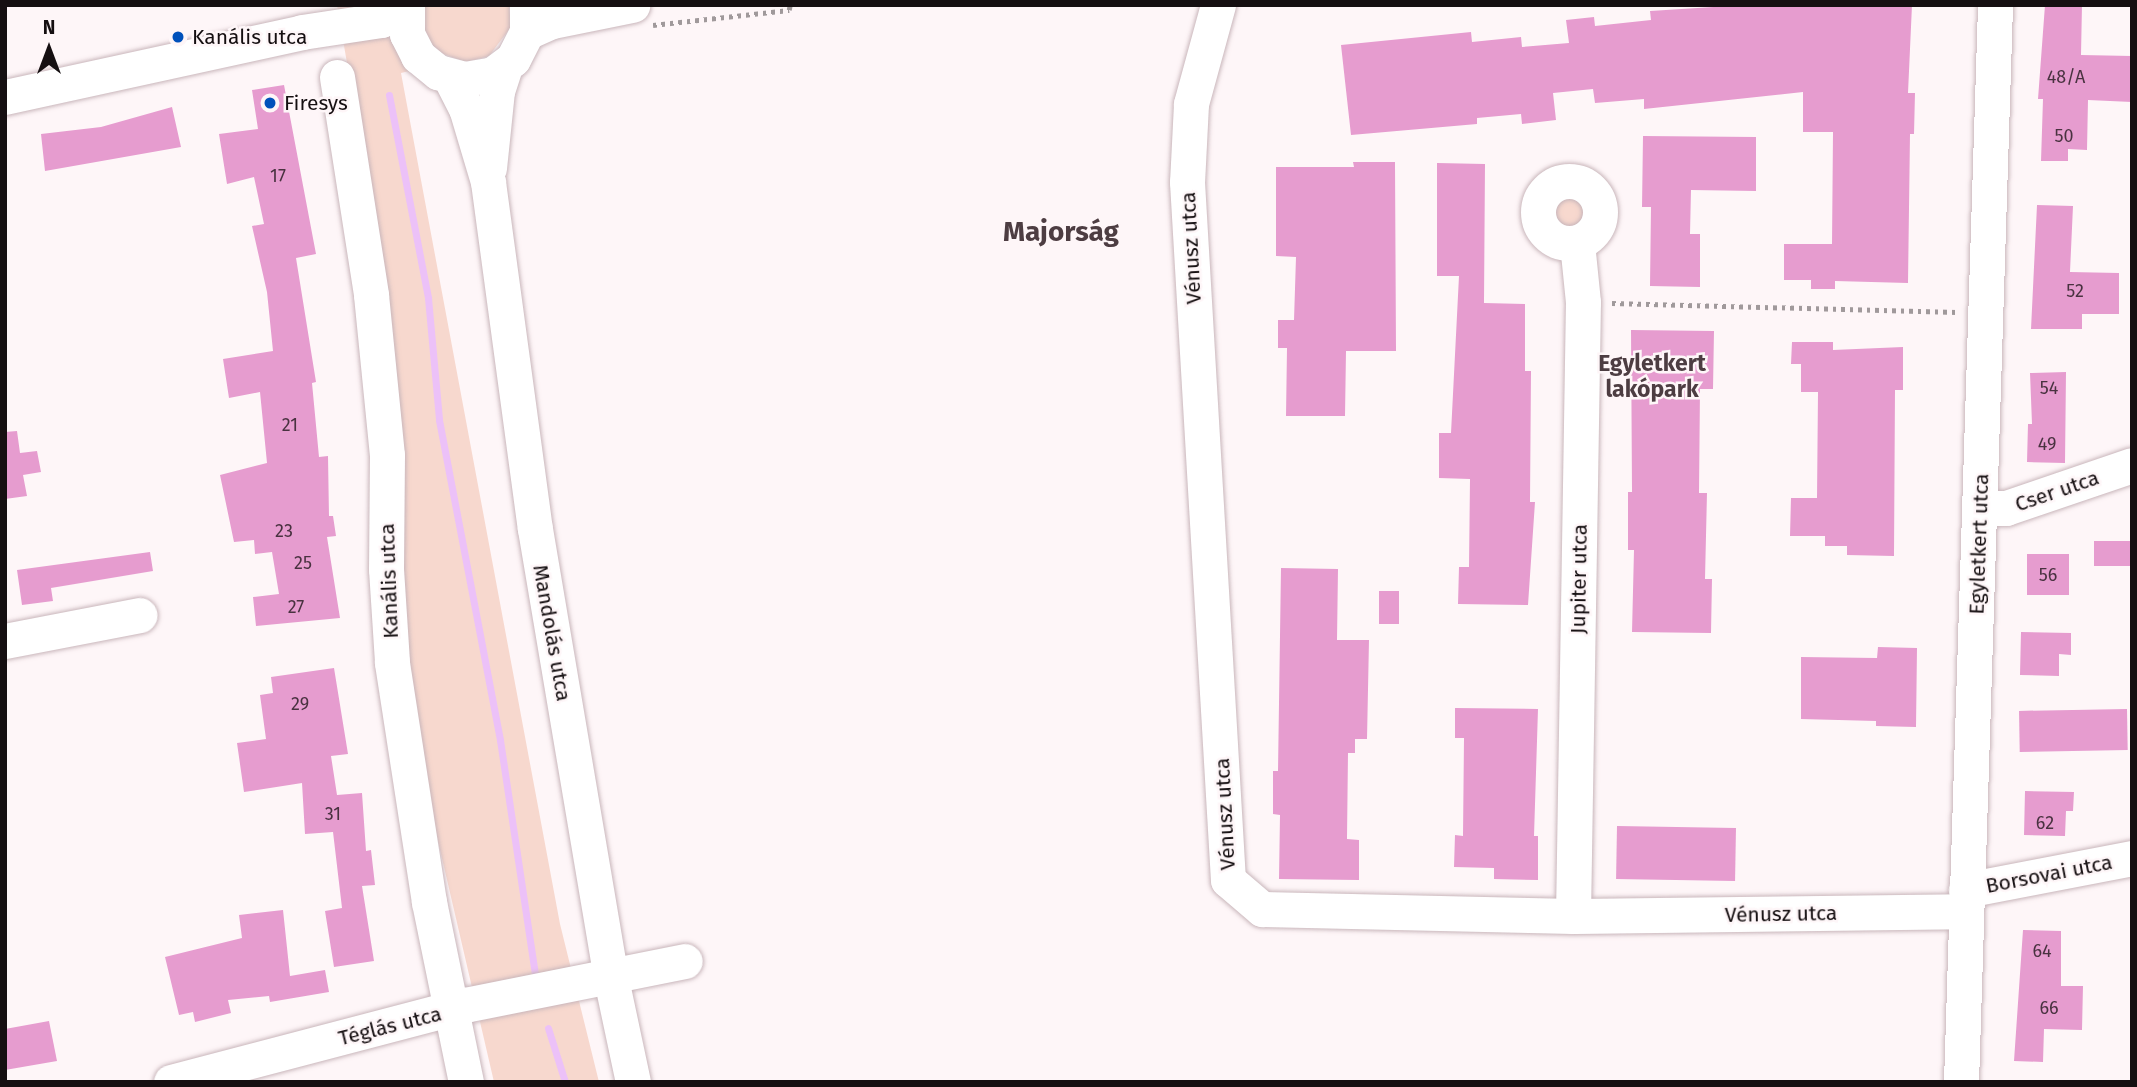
<!DOCTYPE html>
<html>
<head>
<meta charset="utf-8">
<style>
  body { margin:0 }
  #map { position:relative; width:2137px; height:1087px; overflow:hidden; background:#fef6f8; font-family:"Fira Sans",sans-serif }
  div>[style] { position:absolute }
  .green>* { inset:0; background:#f7d8ce }
  .round { border-radius:50% }
  .stream>* { height:7px; margin:-3.5px; padding:0 3.5px; transform-origin:3.5px; border-radius:3.5px; background:#ecc1f8 }
  .building>* { inset:0; background:#e69ccf; transform-origin:0 0 }
  .path>* { height:4.5px; margin-top:-2.25px; transform-origin:0; background:repeating-linear-gradient(90deg,#a0999b 0 3.5px,transparent 0 8.5px) }
  .roads { filter:drop-shadow(0 0 2px #c9b6bb) drop-shadow(0 0 2px #c9b6bb) }
  .minor>* { height:35px; margin:-17.5px; padding:0 17.5px; transform-origin:17.5px; border-radius:17.5px; background:#fff }
  .minor>.ring { margin:-17.5px; padding:0; box-sizing:content-box; background:none; border:35px solid #fff; border-radius:50% }
  .dots>* { width:19px; height:19px; translate:-50% -50%; box-sizing:border-box; border:4px solid #fef6f8; border-radius:50% }
  span { translate:-50% -50%; white-space:nowrap; text-align:center; line-height:1.15; -webkit-text-stroke:5px #fef6f8; paint-order:stroke }
  .number-label { font-size:18px; color:#493240 }
  .number-label span { -webkit-text-stroke-width:0 }
  .poi-label { font-size:21px; color:#150f11 }
  .left { translate:0 -50%; text-align:left }
  .street-label { font-size:21px; color:#150f11 }
  .neighbourhood-label { font-size:23px; color:#4d3d42; font-weight:700 }
  .district-label { font-size:28px; color:#4d3d42; font-weight:700 }
  .frame { position:absolute; inset:0; border:7px solid #150f11; pointer-events:none }
  .north { position:absolute; left:14px; top:14px; width:70px; height:70px; -webkit-text-stroke:5px #fef6f8; paint-order:stroke; rotate:0deg; font-size:19px; font-weight:700; line-height:28px; text-align:center; color:#150f11 }
  .north::after { content:''; display:block; margin:auto; width:24px; height:32px; background:#150f11; clip-path:polygon(50% 0,100% 100%,50% 72%,0 100%) }
</style>
</head>
<body>
<div id="map">
  <div class="green">
    <i style="clip-path:polygon(337px 5px,509px 5px,511px 27px,489px 56px,466px 62px,441px 53px,442px 63px,401px 73px,560px 924px,599px 1082px,494px 1082px,395px 656px,368px 185px)"></i>
    <i class="round" style="left:1547px;top:190px;width:44px;height:44px"></i>
  </div>
  <div class="stream">
    <i style="left:389px;top:95px;width:207px;rotate:79.1deg"></i>
    <i style="left:428px;top:298px;width:122px;rotate:84.8deg"></i>
    <i style="left:439px;top:420px;width:326px;rotate:79.2deg"></i>
    <i style="left:500px;top:740px;width:236px;rotate:81.5deg"></i>
    <i style="left:548px;top:1028px;width:57px;rotate:72.5deg"></i>
  </div>
  <div class="building">
    <i style="clip-path:polygon(1745px 5px,1912px 5px,1908px 93px,1915px 93px,1914px 134px,1910px 134px,1908px 283px,1835px 281px,1835px 289px,1811px 289px,1811px 280px,1784px 280px,1784px 244px,1832px 244px,1833px 132px,1803px 132px,1803px 92px,1644px 109px,1644px 99px,1595px 103px,1593px 89px,1553px 93px,1556px 120px,1522px 124px,1521px 114px,1477px 118px,1477px 124px,1351px 135px,1341px 45px,1471px 32px,1472px 42px,1521px 37px,1522px 47px,1569px 43px,1566px 20px,1594px 17px,1595px 26px,1651px 20px,1650px 11px)"></i>
    <i style="clip-path:polygon(2045px 5px,2082px 5px,2081px 55px,2132px 56px,2132px 102px,2088px 100px,2087px 150px,2068px 149px,2068px 161px,2041px 161px,2043px 99px,2038px 99px)"></i>
    <i style="clip-path:polygon(284px 85px,316px 254px,296px 258px,316px 382px,312px 383px,319px 457px,328px 456px,329px 516px,333px 516px,336px 536px,327px 537px,340px 618px,256px 626px,253px 597px,279px 594px,272px 552px,255px 554px,254px 540px,234px 542px,220px 475px,267px 463px,260px 392px,229px 398px,223px 359px,273px 351px,267px 292px,252px 226px,264px 224px,254px 177px,227px 184px,219px 134px,258px 129px,252px 90px)"></i>
    <i style="clip-path:polygon(172px 107px,181px 147px,45px 171px,41px 134px,101px 127px)"></i>
    <i style="clip-path:polygon(1643px 136px,1756px 137px,1756px 191px,1691px 190px,1690px 234px,1700px 234px,1700px 287px,1650px 286px,1651px 207px,1642px 207px)"></i>
    <i style="clip-path:polygon(1353px 162px,1395px 162px,1396px 351px,1346px 351px,1345px 416px,1286px 416px,1287px 348px,1278px 348px,1278px 320px,1294px 320px,1296px 257px,1276px 256px,1276px 167px,1354px 167px)"></i>
    <i style="clip-path:polygon(1437px 163px,1485px 164px,1484px 303px,1525px 304px,1525px 371px,1531px 371px,1530px 502px,1535px 502px,1528px 605px,1458px 604px,1459px 567px,1469px 567px,1470px 479px,1439px 478px,1439px 433px,1451px 433px,1459px 276px,1437px 276px)"></i>
    <i style="clip-path:polygon(2037px 205px,2073px 206px,2070px 272px,2119px 273px,2119px 314px,2082px 314px,2082px 329px,2031px 329px)"></i>
    <i style="clip-path:polygon(1631px 330px,1714px 331px,1713px 389px,1700px 389px,1699px 493px,1707px 493px,1705px 579px,1712px 579px,1711px 633px,1632px 632px,1634px 550px,1628px 550px,1628px 492px,1632px 492px)"></i>
    <i style="clip-path:polygon(1792px 342px,1833px 342px,1833px 350px,1903px 347px,1903px 390px,1895px 390px,1894px 556px,1847px 555px,1847px 546px,1825px 546px,1825px 536px,1790px 536px,1791px 498px,1817px 498px,1818px 392px,1801px 392px,1801px 364px,1791px 364px)"></i>
    <i style="clip-path:polygon(2066px 372px,2065px 463px,2027px 462px,2028px 424px,2032px 424px,2030px 373px)"></i>
    <i style="clip-path:polygon(17px 431px,20px 453px,37px 451px,41px 472px,23px 475px,27px 496px,5px 499px,5px 432px)"></i>
    <i style="left:2132px;top:541px;width:25px;height:38px;rotate:90deg"></i>
    <i style="clip-path:polygon(150px 552px,153px 571px,51px 588px,53px 601px,22px 605px,17px 570px)"></i>
    <i style="left:2069px;top:554px;width:41px;height:42px;rotate:90deg"></i>
    <i style="clip-path:polygon(1281px 568px,1338px 569px,1337px 640px,1369px 640px,1367px 739px,1355px 739px,1355px 753px,1348px 753px,1347px 839px,1359px 840px,1359px 880px,1279px 879px,1280px 815px,1273px 814px,1273px 771px,1278px 771px)"></i>
    <i style="left:1379px;top:591px;width:20px;height:33px"></i>
    <i style="clip-path:polygon(2021px 632px,2071px 633px,2071px 655px,2059px 654px,2059px 676px,2020px 675px)"></i>
    <i style="clip-path:polygon(1878px 647px,1917px 648px,1916px 727px,1876px 726px,1876px 721px,1801px 719px,1801px 657px,1877px 658px)"></i>
    <i style="clip-path:polygon(334px 668px,348px 754px,331px 756px,337px 795px,362px 793px,366px 851px,371px 850px,375px 885px,362px 886px,374px 961px,334px 967px,325px 911px,342px 908px,333px 832px,305px 834px,302px 783px,244px 792px,237px 743px,266px 739px,260px 695px,273px 693px,271px 677px)"></i>
    <i style="clip-path:polygon(1455px 708px,1538px 709px,1534px 836px,1538px 836px,1538px 880px,1494px 879px,1494px 868px,1454px 867px,1455px 835px,1463px 836px,1464px 738px,1455px 738px)"></i>
    <i style="left:2127px;top:709px;width:41px;height:108px;rotate:89deg"></i>
    <i style="clip-path:polygon(2025px 791px,2074px 792px,2073px 811px,2066px 811px,2065px 836px,2024px 835px)"></i>
    <i style="left:1617px;top:826px;width:119px;height:53px;rotate:1deg"></i>
    <i style="clip-path:polygon(283px 910px,290px 976px,325px 970px,329px 992px,270px 1002px,269px 996px,228px 1000px,231px 1013px,195px 1022px,193px 1012px,179px 1015px,165px 957px,242px 938px,239px 915px)"></i>
    <i style="clip-path:polygon(2023px 930px,2061px 931px,2061px 986px,2083px 986px,2082px 1030px,2044px 1029px,2043px 1062px,2014px 1061px)"></i>
    <i style="clip-path:polygon(49px 1021px,57px 1061px,5px 1070px,5px 1029px)"></i>
  </div>
  <div class="path">
    <i style="left:653px;top:25px;width:137px;rotate:-6.3deg"></i>
    <i style="left:789px;top:10px;width:5px;rotate:-79deg"></i>
    <i style="left:1612px;top:303px;width:345px;rotate:1.5deg"></i>
  </div>
  <div class="roads">
    <div class="minor">
      <i style="left:407px;top:5px;width:29px;rotate:90deg"></i>
      <i style="left:407px;top:34px;width:25px;rotate:63deg"></i>
      <i style="left:418px;top:56px;width:26px;rotate:39deg"></i>
      <i style="left:438px;top:72px;width:28px;rotate:15deg"></i>
      <i style="left:465px;top:79px;width:28px;rotate:-10deg"></i>
      <i style="left:493px;top:74px;width:25px;rotate:-37deg"></i>
      <i style="left:513px;top:59px;width:30px;rotate:-63deg"></i>
      <i style="left:527px;top:32px;width:27px;rotate:-90deg"></i>
      <i style="left:1218px;top:5px;width:103px;rotate:105.3deg"></i>
      <i style="left:1191px;top:104px;width:78px;rotate:92.9deg"></i>
      <i style="left:1187px;top:182px;width:699px;rotate:86.64deg"></i>
      <i style="left:1228px;top:880px;width:45px;rotate:40.5deg"></i>
      <i style="left:1262px;top:909px;width:311px;rotate:1.3deg"></i>
      <i style="left:1573px;top:916px;width:392px;rotate:-0.7deg"></i>
      <i style="left:527px;top:32px;width:27px;rotate:-24deg"></i>
      <i style="left:552px;top:21px;width:82px;rotate:-11.3deg"></i>
      <i style="left:337px;top:77px;width:221px;rotate:81.1deg"></i>
      <i style="left:371px;top:295px;width:161px;rotate:84.3deg"></i>
      <i style="left:387px;top:455px;width:114px;rotate:90.5deg"></i>
      <i style="left:386px;top:569px;width:94px;rotate:86.3deg"></i>
      <i style="left:392px;top:663px;width:242px;rotate:81.2deg"></i>
      <i style="left:429px;top:902px;width:184px;rotate:78.4deg"></i>
      <i style="left:450px;top:77px;width:35px;rotate:63deg"></i>
      <i style="left:466px;top:108px;width:77px;rotate:73.4deg"></i>
      <i style="left:488px;top:182px;width:350px;rotate:82.3deg"></i>
      <i style="left:535px;top:529px;width:451px;rotate:80.4deg"></i>
      <i style="left:610px;top:974px;width:110px;rotate:78deg"></i>
      <i style="left:5px;top:97px;width:304px;rotate:-12.3deg"></i>
      <i style="left:302px;top:32px;width:80px;rotate:-8.6deg"></i>
      <i style="left:381px;top:20px;width:27px;rotate:-22deg"></i>
      <i style="left:489px;top:168px;width:77px;rotate:-84.1deg"></i>
      <i style="left:497px;top:91px;width:26px;rotate:-72deg"></i>
      <i class="ring" style="left:1538px;top:181px;width:27px;height:27px"></i>
      <i style="left:1980px;top:508px;width:26px"></i>
      <i style="left:2006px;top:508px;width:133px;rotate:-18.8deg"></i>
      <i style="left:5px;top:641px;width:137px;rotate:-10.9deg"></i>
      <i style="left:1966px;top:890px;width:169px;rotate:-10.9deg"></i>
      <i style="left:1573px;top:916px;width:614px;rotate:-89.07deg"></i>
      <i style="left:1583px;top:302px;width:59px;rotate:-95.8deg"></i>
      <i style="left:171px;top:1082px;width:304px;rotate:-14.7deg"></i>
      <i style="left:465px;top:1005px;width:224px;rotate:-11.3deg"></i>
      <i style="left:1961px;top:1082px;width:1078px;rotate:-88.19deg"></i>
    </div>
  </div>
  <div class="dots">
    <i style="left:178px;top:37px;background:#0051bb"></i>
    <i style="left:270px;top:103px;background:#0051bb"></i>
  </div>
  <div class="number-label">
    <span style="left:2066px;top:77px">48/A</span>
    <span style="left:2064px;top:136px">50</span>
    <span style="left:278px;top:176px">17</span>
    <span style="left:2075px;top:291px">52</span>
    <span style="left:2049px;top:388px">54</span>
    <span style="left:290px;top:425px">21</span>
    <span style="left:2047px;top:444px">49</span>
    <span style="left:284px;top:531px">23</span>
    <span style="left:303px;top:563px">25</span>
    <span style="left:2048px;top:575px">56</span>
    <span style="left:296px;top:607px">27</span>
    <span style="left:300px;top:704px">29</span>
    <span style="left:333px;top:814px">31</span>
    <span style="left:2045px;top:823px">62</span>
    <span style="left:2042px;top:951px">64</span>
    <span style="left:2049px;top:1008px">66</span>
  </div>
  <div class="poi-label">
    <span class="left" style="left:192px;top:37px">Kanális utca</span>
    <span class="left" style="left:284px;top:103px">Firesys</span>
  </div>
  <div class="street-label">
    <span style="left:1191px;top:248px;rotate:-93deg">Vénusz utca</span>
    <span style="left:2057px;top:491px;rotate:-19deg">Cser utca</span>
    <span style="left:1979px;top:544px;rotate:-88deg">Egyletkert utca</span>
    <span style="left:1579px;top:579px;rotate:-89deg">Jupiter utca</span>
    <span style="left:389px;top:581px;rotate:-92deg">Kanális utca</span>
    <span style="left:552px;top:633px;rotate:80deg">Mandolás utca</span>
    <span style="left:1225px;top:814px;rotate:-93deg">Vénusz utca</span>
    <span style="left:2049px;top:874px;rotate:-11deg">Borsovai utca</span>
    <span style="left:1781px;top:914px;rotate:-1deg">Vénusz utca</span>
    <span style="left:390px;top:1026px;rotate:-14deg">Téglás utca</span>
  </div>
  <div class="neighbourhood-label">
    <span style="left:1652px;top:376px">Egyletkert<br>lakópark</span>
  </div>
  <div class="district-label">
    <span style="left:1061px;top:232px">Majorság</span>
  </div>
  <div class="frame"></div>
  <div class="north">N</div>
</div>
</body>
</html>
